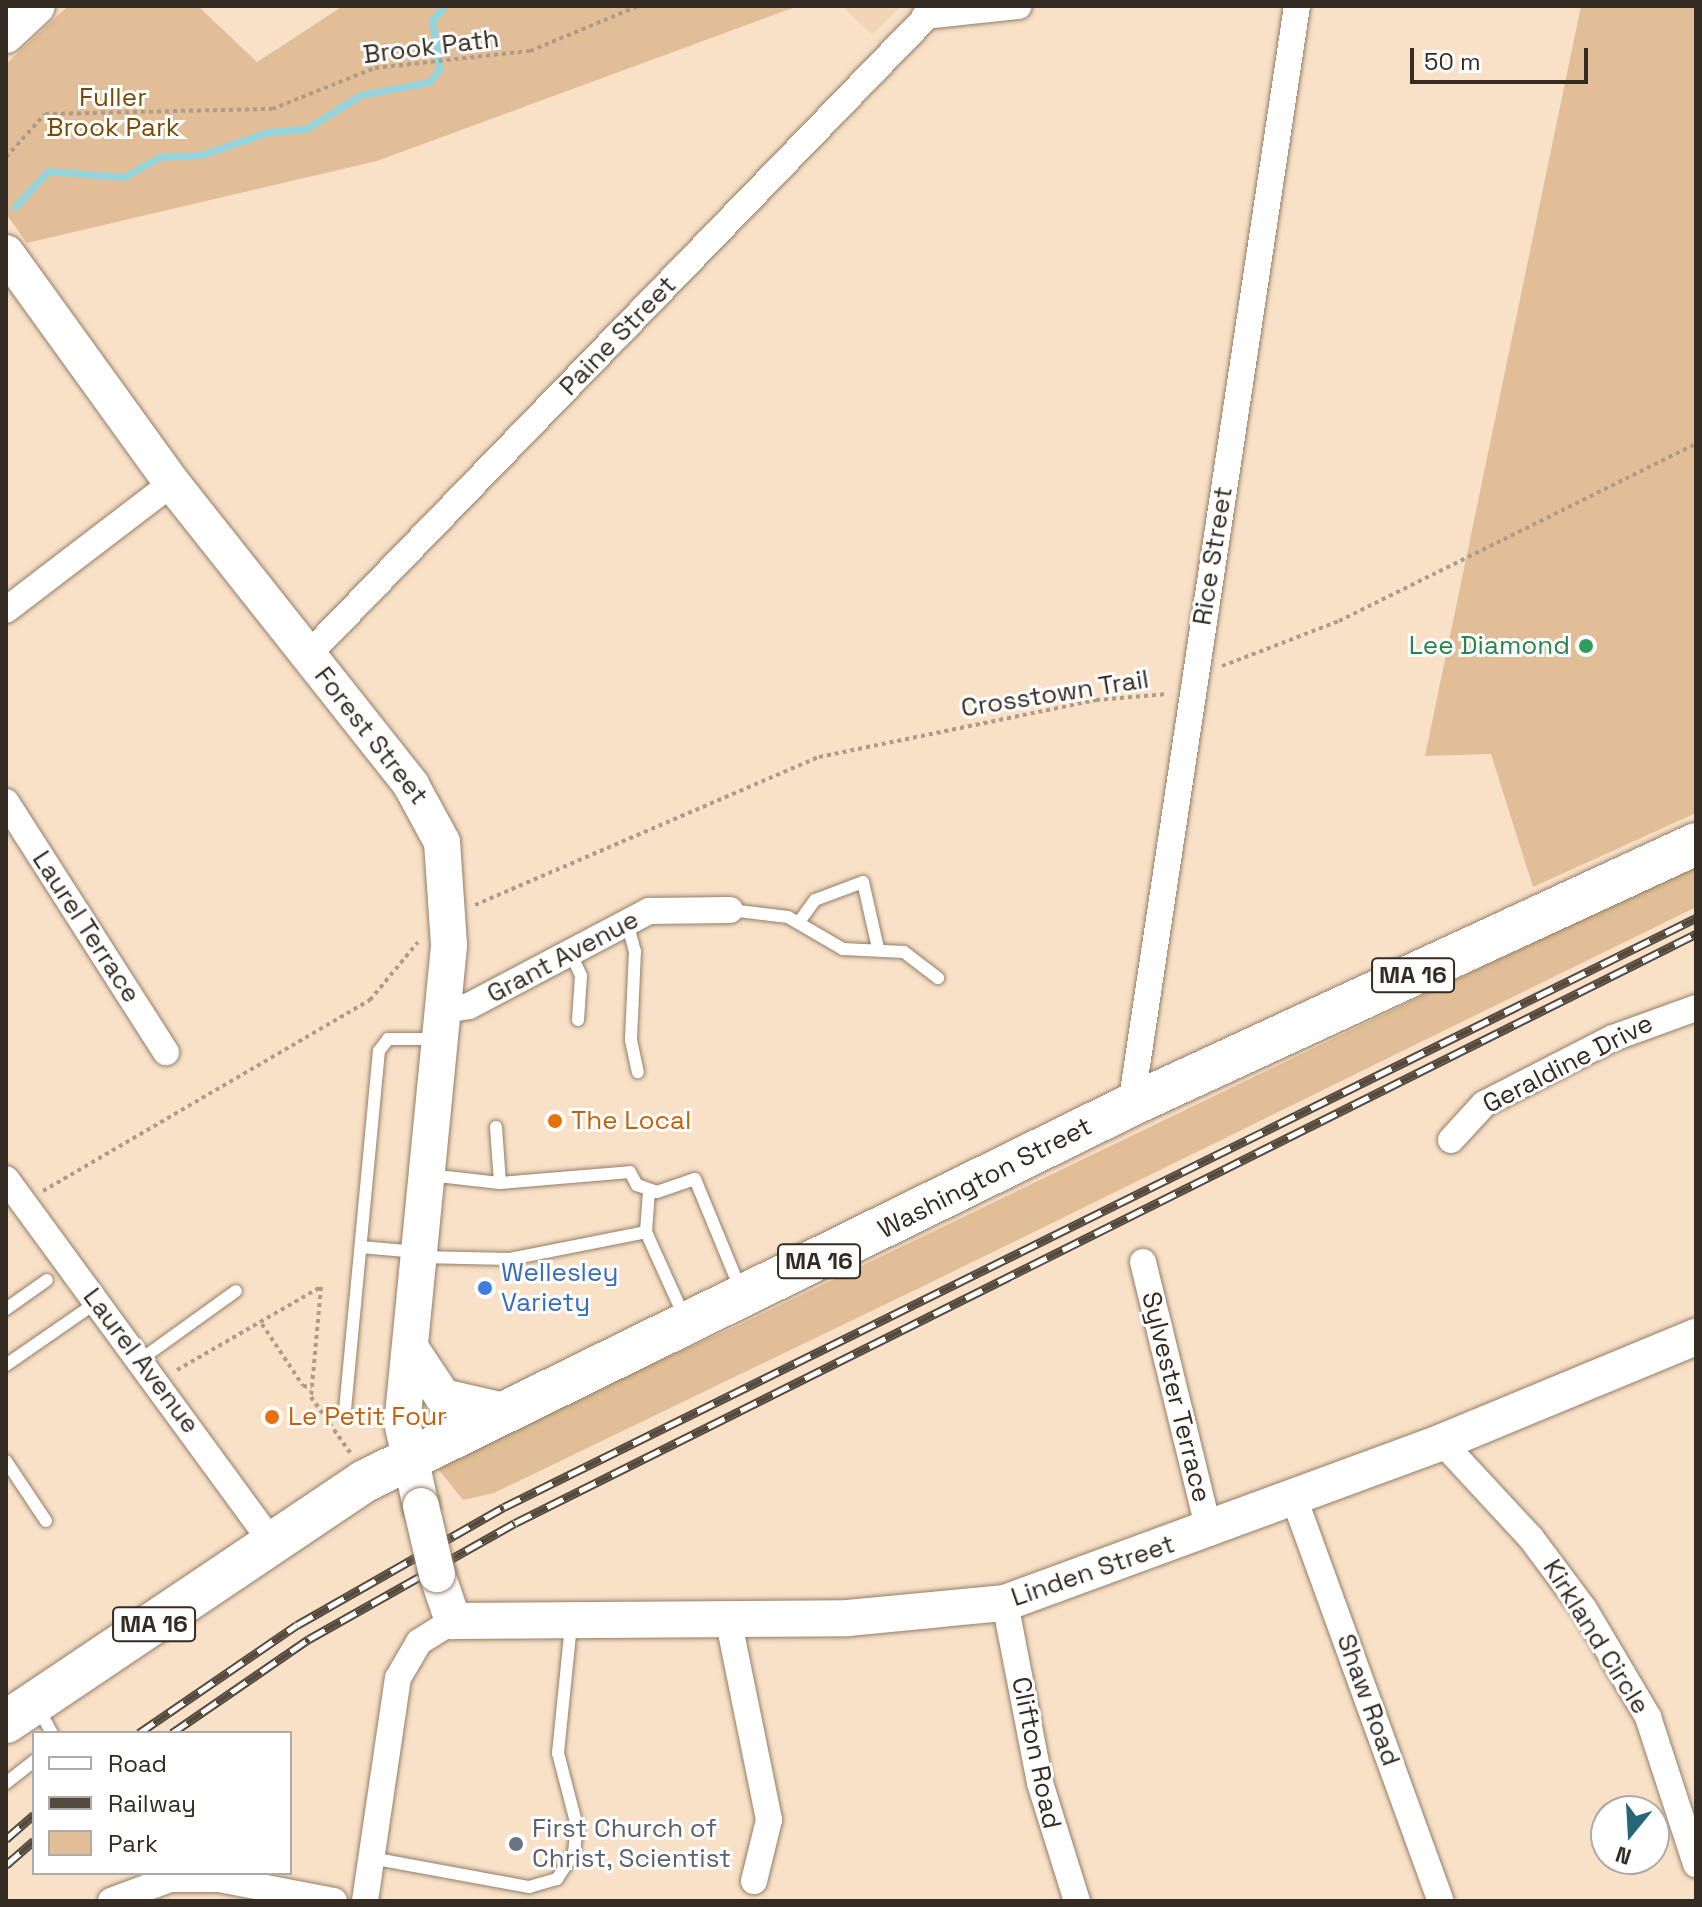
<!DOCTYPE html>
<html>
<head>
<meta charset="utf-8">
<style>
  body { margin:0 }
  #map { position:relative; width:1702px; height:1907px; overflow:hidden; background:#f8e1c7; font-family:"Space Grotesk",sans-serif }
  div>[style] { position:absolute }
  .built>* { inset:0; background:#f1d5b5 }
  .green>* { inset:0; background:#e1be97 }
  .stream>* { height:7px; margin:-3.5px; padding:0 3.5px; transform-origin:3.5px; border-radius:3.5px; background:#93d4dd }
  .path>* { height:4px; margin-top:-2px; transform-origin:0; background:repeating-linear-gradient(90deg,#ae9c88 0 4px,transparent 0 8px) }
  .roads { filter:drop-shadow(0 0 2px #937e67) drop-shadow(0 0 2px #937e67) }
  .lane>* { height:12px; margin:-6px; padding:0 6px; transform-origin:6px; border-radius:6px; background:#fff }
  .street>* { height:26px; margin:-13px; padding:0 13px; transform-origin:13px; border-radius:13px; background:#fff }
  .secondary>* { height:36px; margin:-18px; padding:0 18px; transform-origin:18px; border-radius:18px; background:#fff }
  .primary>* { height:42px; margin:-21px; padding:0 21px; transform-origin:21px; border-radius:21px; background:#fff }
  .rail>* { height:9px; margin-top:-4.5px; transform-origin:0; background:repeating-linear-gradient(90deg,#fff 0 18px,#554a3e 0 36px); box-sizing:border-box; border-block:2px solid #554a3e }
  .bridges { filter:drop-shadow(0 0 2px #937e67) drop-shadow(0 0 2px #937e67) }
  .secondary-bridge>* { height:36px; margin:-18px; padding:0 18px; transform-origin:18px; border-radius:18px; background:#fff }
  .dots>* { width:22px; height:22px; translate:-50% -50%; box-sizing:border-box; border:4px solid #fff; border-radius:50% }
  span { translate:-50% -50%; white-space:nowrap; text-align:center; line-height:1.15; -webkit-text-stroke:6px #fff; paint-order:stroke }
  .shield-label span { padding:2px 6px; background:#fff; border:2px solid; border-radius:6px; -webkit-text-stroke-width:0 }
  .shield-label { font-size:24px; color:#342b22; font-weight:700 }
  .street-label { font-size:26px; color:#342b22 }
  .park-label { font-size:26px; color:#794c05 }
  .leisure-label { font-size:26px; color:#27864d }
  .right { translate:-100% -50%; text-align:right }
  .food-label { font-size:26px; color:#c56008 }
  .left { translate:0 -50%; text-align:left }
  .shop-label { font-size:26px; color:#366cbe }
  .worship-label { font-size:26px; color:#5b616d }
  .frame { position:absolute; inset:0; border:8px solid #342b22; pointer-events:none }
  .legend { position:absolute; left:32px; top:1731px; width:260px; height:144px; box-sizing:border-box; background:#fff; border:2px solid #aeaaa7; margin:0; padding:10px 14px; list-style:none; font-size:24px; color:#342b22 }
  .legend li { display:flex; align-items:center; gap:16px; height:40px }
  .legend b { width:40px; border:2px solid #aeaaa7 }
  .north { position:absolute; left:1590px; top:1795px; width:80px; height:80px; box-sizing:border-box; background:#fff; border:2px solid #aeaaa7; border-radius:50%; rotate:198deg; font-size:22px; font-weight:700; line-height:32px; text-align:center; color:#342b22 }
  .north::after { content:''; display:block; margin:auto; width:28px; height:36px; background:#25667a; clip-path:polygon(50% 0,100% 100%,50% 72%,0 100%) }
  .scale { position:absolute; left:1410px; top:48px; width:178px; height:36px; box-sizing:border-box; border:4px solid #342b22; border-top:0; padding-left:10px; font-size:24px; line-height:28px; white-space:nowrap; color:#342b22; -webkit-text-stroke:6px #fff; paint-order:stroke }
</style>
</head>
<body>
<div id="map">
  <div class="built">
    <i style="clip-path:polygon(842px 6px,901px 6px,872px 35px)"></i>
  </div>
  <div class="green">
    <i style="clip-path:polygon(68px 6px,198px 6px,257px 62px,343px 6px,798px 6px,377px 161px,27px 243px,6px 214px,6px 64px)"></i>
    <i style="clip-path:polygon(1581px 6px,1696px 6px,1696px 813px,1533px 887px,1491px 754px,1425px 756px)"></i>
    <i style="clip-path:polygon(1696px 864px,1696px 907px,940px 1278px,494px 1493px,463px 1500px,439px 1470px,452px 1453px,737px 1326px)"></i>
  </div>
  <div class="stream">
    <i style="left:15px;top:207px;width:49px;rotate:-47.5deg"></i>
    <i style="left:48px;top:171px;width:76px;rotate:4.5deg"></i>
    <i style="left:124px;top:177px;width:40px;rotate:-29.7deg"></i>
    <i style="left:159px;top:157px;width:42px;rotate:-2.7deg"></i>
    <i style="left:201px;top:155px;width:72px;rotate:-18.7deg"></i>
    <i style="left:269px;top:132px;width:37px;rotate:-5deg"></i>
    <i style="left:306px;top:129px;width:65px;rotate:-31.7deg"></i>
    <i style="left:361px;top:95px;width:69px;rotate:-10.8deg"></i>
    <i style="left:429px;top:82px;width:17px;rotate:-50deg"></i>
    <i style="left:440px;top:69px;width:50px;rotate:-99.3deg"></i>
    <i style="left:432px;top:20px;width:19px;rotate:-47deg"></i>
  </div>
  <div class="path">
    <i style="left:6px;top:157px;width:58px;rotate:-47.8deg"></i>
    <i style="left:45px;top:114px;width:227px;rotate:-1.3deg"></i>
    <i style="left:272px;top:109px;width:111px;rotate:-21.7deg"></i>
    <i style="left:375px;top:68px;width:156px;rotate:-6.3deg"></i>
    <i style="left:530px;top:51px;width:117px;rotate:-22.6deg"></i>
    <i style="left:1222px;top:666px;width:125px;rotate:-21deg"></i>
    <i style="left:1339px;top:621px;width:398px;rotate:-26.4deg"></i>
    <i style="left:475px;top:905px;width:374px;rotate:-23.3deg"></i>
    <i style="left:819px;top:757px;width:283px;rotate:-11.6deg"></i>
    <i style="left:1096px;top:700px;width:72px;rotate:-4.8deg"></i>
    <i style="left:43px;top:1191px;width:379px;rotate:-30.3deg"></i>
    <i style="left:370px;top:1000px;width:75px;rotate:-50.4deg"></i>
    <i style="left:262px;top:1324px;width:74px;rotate:56.5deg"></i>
    <i style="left:303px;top:1386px;width:9px;rotate:6deg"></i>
    <i style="left:177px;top:1370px;width:166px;rotate:-30deg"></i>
    <i style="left:321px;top:1287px;width:110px;rotate:95.2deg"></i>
    <i style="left:311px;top:1397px;width:70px;rotate:54.9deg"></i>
  </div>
  <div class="roads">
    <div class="lane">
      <i style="left:730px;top:910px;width:58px;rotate:6.9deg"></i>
      <i style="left:788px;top:917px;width:64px;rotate:30.2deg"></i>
      <i style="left:843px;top:949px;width:61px;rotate:2.8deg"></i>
      <i style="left:904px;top:952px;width:43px;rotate:37.4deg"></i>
      <i style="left:627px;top:922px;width:30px;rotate:75deg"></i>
      <i style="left:635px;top:951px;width:89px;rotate:92.6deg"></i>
      <i style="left:631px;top:1040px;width:33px;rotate:78deg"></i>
      <i style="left:799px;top:922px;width:27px;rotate:-54deg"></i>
      <i style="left:815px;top:900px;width:51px;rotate:-20.6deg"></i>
      <i style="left:863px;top:882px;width:68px;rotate:77.2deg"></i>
      <i style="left:570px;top:952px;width:26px;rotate:65deg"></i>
      <i style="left:581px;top:976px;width:44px;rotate:93.9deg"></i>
      <i style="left:496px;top:1127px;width:56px;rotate:85.9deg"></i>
      <i style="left:429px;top:1175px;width:71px;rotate:6.4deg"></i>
      <i style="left:500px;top:1183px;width:130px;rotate:-4.8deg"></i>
      <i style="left:630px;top:1172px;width:15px;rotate:62deg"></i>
      <i style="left:637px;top:1185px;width:21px;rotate:19deg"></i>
      <i style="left:657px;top:1192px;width:40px;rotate:-18.9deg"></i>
      <i style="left:695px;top:1179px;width:118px;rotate:67.6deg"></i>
      <i style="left:649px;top:1191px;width:41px;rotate:94.2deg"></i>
      <i style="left:646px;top:1232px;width:92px;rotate:65.7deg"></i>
      <i style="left:361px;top:1247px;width:56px;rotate:5.1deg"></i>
      <i style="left:420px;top:1257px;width:90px;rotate:1.3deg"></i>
      <i style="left:510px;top:1259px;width:139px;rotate:-11.2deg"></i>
      <i style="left:6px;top:1309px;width:50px;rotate:-35.3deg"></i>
      <i style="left:140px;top:1360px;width:118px;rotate:-35.7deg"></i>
      <i style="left:6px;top:1365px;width:111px;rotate:-34.7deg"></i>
      <i style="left:345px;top:1410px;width:361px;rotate:-84.6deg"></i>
      <i style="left:379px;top:1051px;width:15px;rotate:-53deg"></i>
      <i style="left:388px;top:1039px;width:48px"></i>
      <i style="left:6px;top:1461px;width:72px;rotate:56.3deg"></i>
      <i style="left:38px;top:1708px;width:29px;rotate:61deg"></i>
      <i style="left:6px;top:1783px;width:36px;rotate:-38deg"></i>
      <i style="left:371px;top:1858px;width:161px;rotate:10.4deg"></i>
      <i style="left:529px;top:1887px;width:29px;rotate:-16deg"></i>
      <i style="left:557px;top:1879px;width:31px;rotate:-57deg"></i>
      <i style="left:574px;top:1853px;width:27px;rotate:-84deg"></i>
      <i style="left:577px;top:1826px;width:75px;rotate:-104.6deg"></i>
      <i style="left:558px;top:1753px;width:129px;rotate:-84.2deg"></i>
    </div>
    <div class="street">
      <i style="left:925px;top:16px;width:94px;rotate:-6.1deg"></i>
      <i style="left:6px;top:610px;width:209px;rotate:-37.4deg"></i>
      <i style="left:308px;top:655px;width:904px;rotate:-45.9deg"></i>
      <i style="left:6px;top:802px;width:297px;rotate:57.4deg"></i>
      <i style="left:444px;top:1010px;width:25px;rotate:-9deg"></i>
      <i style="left:469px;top:1006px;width:204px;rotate:-27.8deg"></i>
      <i style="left:649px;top:911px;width:81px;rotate:-0.7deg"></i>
      <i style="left:1131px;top:1105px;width:1111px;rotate:-81.41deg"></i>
      <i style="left:1451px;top:1140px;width:49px;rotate:-47.5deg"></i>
      <i style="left:1484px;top:1104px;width:145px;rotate:-27.1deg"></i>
      <i style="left:1613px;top:1038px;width:88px;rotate:-19.9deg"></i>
      <i style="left:6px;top:1179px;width:454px;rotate:53.8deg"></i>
      <i style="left:1143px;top:1262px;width:277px;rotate:76.2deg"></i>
      <i style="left:1442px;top:1442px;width:131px;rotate:47.2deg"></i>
      <i style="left:1531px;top:1538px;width:89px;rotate:53.3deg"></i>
      <i style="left:1584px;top:1609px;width:126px;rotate:59.3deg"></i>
      <i style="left:1648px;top:1717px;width:155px;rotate:71.9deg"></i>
      <i style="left:1294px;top:1498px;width:429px;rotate:70deg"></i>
      <i style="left:1005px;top:1603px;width:183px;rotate:79deg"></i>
      <i style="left:1040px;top:1783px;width:124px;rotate:72.6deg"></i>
      <i style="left:728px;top:1618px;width:206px;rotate:78.5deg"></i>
      <i style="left:769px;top:1820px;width:63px;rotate:103.8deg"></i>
      <i style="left:111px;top:1901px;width:63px;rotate:-20.4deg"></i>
      <i style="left:170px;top:1879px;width:49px"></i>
      <i style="left:219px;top:1879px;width:117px;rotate:10.8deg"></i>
      <i style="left:365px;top:1901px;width:225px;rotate:-81.6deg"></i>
      <i style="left:398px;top:1678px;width:42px;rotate:-59.7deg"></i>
      <i style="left:419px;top:1642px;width:40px;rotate:-32deg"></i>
    </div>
    <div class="secondary">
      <i style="left:6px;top:35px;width:42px;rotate:-43.1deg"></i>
      <i style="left:6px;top:253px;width:284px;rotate:54.2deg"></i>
      <i style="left:172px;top:483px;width:385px;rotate:51.6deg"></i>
      <i style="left:411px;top:785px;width:65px;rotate:61.5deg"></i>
      <i style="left:442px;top:842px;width:104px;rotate:86.1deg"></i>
      <i style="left:449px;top:946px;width:478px;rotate:95.6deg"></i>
      <i style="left:402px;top:1422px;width:86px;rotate:77.3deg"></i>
      <i style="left:413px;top:1352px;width:54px;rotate:56.3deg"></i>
      <i style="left:443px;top:1397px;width:63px;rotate:12.9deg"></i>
      <i style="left:437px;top:1574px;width:50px;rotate:71.2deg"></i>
      <i style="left:453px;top:1621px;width:395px;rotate:-0.4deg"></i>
      <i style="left:848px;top:1618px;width:158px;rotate:-5.5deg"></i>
      <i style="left:1005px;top:1603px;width:466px;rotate:-20.2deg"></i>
      <i style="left:1442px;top:1442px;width:275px;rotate:-22.5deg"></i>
    </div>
    <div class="primary">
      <i style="left:6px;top:1722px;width:432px;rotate:-33.9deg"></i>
      <i style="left:365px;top:1481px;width:853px;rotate:-26.14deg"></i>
      <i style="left:1131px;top:1105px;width:622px;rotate:-24.79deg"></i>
    </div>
  </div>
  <div class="rail">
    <i style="left:139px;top:1733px;width:191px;rotate:-34.4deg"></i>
    <i style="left:297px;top:1625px;width:238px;rotate:-29.7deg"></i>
    <i style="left:504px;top:1507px;width:1330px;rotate:-26.3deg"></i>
    <i style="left:172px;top:1733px;width:166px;rotate:-34.5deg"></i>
    <i style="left:309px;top:1639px;width:236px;rotate:-29.4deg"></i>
    <i style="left:515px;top:1523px;width:1320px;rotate:-26.51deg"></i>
    <i style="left:6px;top:1839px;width:37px;rotate:-41deg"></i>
    <i style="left:6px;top:1865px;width:37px;rotate:-41deg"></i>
  </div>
  <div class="bridges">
    <div class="secondary-bridge">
      <i style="left:421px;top:1506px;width:70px;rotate:76.8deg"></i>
    </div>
  </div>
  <div class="dots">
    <i style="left:1586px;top:646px;background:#2e9e5b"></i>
    <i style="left:555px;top:1121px;background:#e8710a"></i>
    <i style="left:485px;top:1288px;background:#3f7fe0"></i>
    <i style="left:272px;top:1417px;background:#e8710a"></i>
    <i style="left:516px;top:1844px;background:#6b7280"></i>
  </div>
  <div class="shield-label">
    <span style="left:1413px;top:975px">MA 16</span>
    <span style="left:819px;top:1261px">MA 16</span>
    <span style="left:154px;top:1624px">MA 16</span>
  </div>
  <div class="street-label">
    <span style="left:431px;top:47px;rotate:-7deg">Brook Path</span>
    <span style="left:618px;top:336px;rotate:-46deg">Paine Street</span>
    <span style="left:1213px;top:556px;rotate:-81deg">Rice Street</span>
    <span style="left:1055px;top:694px;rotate:-9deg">Crosstown Trail</span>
    <span style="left:371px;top:736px;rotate:52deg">Forest Street</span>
    <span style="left:86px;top:927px;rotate:57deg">Laurel Terrace</span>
    <span style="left:563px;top:957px;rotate:-28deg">Grant Avenue</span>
    <span style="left:1568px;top:1064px;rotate:-27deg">Geraldine Drive</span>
    <span style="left:985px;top:1178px;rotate:-27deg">Washington Street</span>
    <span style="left:141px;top:1361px;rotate:53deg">Laurel Avenue</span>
    <span style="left:1176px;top:1397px;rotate:76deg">Sylvester Terrace</span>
    <span style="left:1093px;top:1571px;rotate:-19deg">Linden Street</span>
    <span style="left:1596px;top:1637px;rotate:58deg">Kirkland Circle</span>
    <span style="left:1368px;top:1700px;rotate:70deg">Shaw Road</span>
    <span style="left:1036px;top:1753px;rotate:78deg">Clifton Road</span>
  </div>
  <div class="park-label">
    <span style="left:113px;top:113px">Fuller<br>Brook Park</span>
  </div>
  <div class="leisure-label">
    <span class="right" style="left:1570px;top:646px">Lee Diamond</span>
  </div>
  <div class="food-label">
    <span class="left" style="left:571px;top:1121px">The Local</span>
    <span class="left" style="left:288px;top:1417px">Le Petit Four</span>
  </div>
  <div class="shop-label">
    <span class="left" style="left:501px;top:1288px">Wellesley<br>Variety</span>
  </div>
  <div class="worship-label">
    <span class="left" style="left:532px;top:1844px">First Church of<br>Christ, Scientist</span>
  </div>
  <div class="frame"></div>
  <ul class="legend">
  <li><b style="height:10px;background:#fff"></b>Road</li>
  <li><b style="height:10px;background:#554a3e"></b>Railway</li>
  <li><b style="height:22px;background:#e1be97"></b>Park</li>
  </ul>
  <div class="north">N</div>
  <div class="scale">50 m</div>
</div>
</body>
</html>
